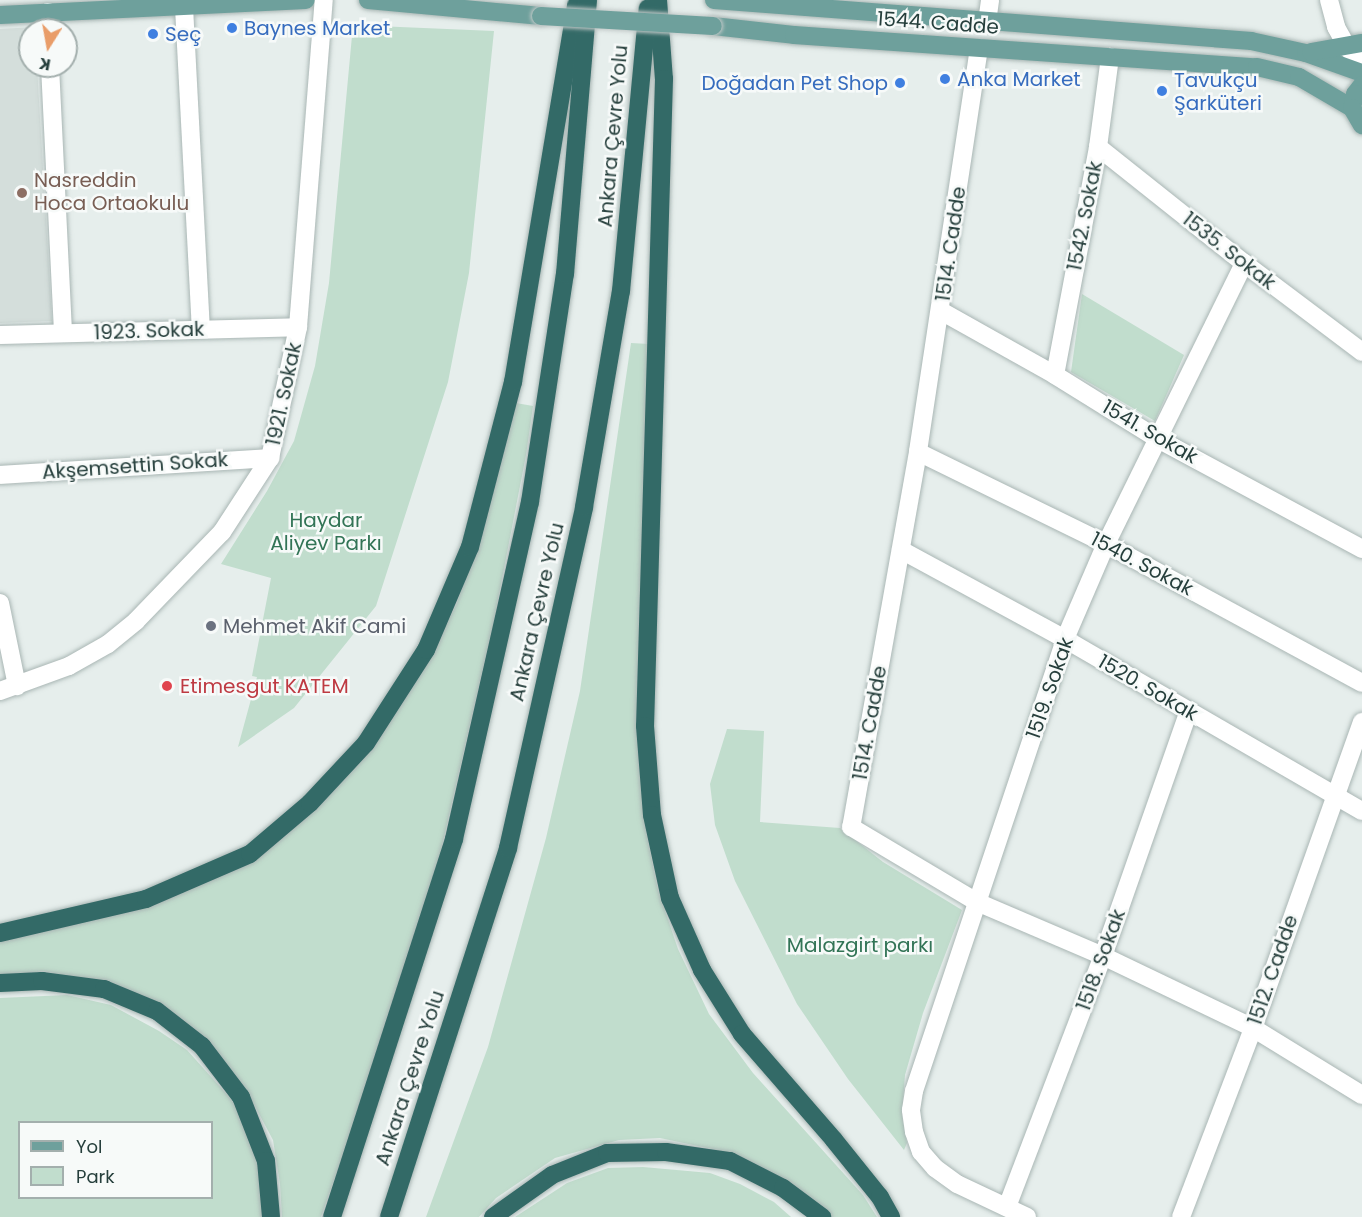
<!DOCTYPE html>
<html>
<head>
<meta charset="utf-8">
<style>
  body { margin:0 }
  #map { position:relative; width:1362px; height:1217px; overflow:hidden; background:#e6eeec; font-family:Poppins,sans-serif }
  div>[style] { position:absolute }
  .built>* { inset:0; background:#d4dedb }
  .green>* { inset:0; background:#c1ddcd }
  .roads { filter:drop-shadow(0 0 2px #a9b6b4) drop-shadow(0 0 2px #a9b6b4) }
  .minor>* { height:18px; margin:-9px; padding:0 9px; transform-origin:9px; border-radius:9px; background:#fff }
  .major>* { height:18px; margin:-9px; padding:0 9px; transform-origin:9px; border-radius:9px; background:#6ea09c }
  .highway>* { height:18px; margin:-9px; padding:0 9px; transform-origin:9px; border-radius:9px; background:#336a67 }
  .bridges { filter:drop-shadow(0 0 2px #c2c9c8) drop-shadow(0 0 2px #c2c9c8) }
  .major-bridge>* { height:18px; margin:-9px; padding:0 9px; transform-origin:9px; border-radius:9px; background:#6ea09c }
  .dots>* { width:16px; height:16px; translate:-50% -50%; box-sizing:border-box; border:3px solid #f7faf9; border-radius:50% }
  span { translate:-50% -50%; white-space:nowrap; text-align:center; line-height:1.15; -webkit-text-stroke:5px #f7faf9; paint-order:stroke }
  .street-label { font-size:20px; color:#263f3c }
  .shop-label { font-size:20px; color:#366cbe }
  .left { translate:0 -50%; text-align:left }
  .right { translate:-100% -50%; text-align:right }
  .education-label { font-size:20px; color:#785e54 }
  .park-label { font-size:20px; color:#327456 }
  .worship-label { font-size:20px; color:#5b616d }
  .health-label { font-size:20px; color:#be3a42 }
  .legend { position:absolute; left:18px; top:1121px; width:195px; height:78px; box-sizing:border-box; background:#f7faf9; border:2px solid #a3afad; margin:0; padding:8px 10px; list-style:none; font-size:18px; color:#263f3c }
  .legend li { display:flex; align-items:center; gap:12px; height:30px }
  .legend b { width:30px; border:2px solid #a3afad }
  .north { position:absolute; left:18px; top:18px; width:60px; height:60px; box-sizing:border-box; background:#f7faf9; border:2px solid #a3afad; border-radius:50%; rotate:191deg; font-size:16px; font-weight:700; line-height:24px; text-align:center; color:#263f3c }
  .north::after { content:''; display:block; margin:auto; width:21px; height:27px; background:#e99d69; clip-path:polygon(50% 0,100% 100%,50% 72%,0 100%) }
</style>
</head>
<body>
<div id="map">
  <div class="built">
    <i style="clip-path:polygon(35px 27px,35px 30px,30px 30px,30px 66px,37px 66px,52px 321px,0 323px,0 29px)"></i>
  </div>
  <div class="green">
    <i style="clip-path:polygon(353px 25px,494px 31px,469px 273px,448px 382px,376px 606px,294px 708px,238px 747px,257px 677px,252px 676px,271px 578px,221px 564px,267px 491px,294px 441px,315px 366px,329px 283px)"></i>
    <i style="clip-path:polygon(1082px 294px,1184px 355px,1155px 421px,1071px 372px)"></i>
    <i style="clip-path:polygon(631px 343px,649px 344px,646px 832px,658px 890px,678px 949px,709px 1014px,753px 1073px,863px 1195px,877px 1217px,831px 1217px,759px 1166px,717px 1150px,660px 1138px,619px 1140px,555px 1158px,496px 1198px,479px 1217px,426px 1217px,488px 1047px,546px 838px,580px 691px)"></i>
    <i style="clip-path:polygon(516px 403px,533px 406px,526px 455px,494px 620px,436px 872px,391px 1017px,321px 1217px,282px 1217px,280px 1184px,273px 1140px,249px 1095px,206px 1042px,108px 985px,44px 971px,0 977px,0 941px,173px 897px,286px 836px,385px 730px,433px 652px,457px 603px,492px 494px)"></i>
    <i style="clip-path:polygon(727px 729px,764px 731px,760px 822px,840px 828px,883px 862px,962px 910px,923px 1013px,905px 1075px,902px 1115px,907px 1143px,904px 1150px,848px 1079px,797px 1004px,735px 881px,715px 825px,710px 784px)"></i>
    <i style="clip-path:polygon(evenodd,67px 995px,111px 1005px,159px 1031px,187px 1050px,231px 1099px,250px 1135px,264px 1173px,265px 1217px,0 1217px,0 998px,67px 995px,20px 1122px,212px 1122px,212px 1198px,20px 1198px,20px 1122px)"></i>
    <i style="clip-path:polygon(643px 1167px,710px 1173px,740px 1184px,774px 1202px,791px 1217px,515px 1217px,567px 1183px,608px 1168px)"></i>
  </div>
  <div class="roads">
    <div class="minor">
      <i style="left:1329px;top:0;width:28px;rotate:75deg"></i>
      <i style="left:1336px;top:27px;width:23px;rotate:61deg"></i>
      <i style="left:1347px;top:47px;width:23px;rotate:50deg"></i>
      <i style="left:184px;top:7px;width:322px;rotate:87deg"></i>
      <i style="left:48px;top:12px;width:18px;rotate:87deg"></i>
      <i style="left:987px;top:22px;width:22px;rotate:-82deg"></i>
      <i style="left:979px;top:48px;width:409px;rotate:98.6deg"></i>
      <i style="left:918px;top:452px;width:381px;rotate:100.1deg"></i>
      <i style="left:851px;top:827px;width:147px;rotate:30.8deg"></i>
      <i style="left:977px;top:902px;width:137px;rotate:23.2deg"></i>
      <i style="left:1103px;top:956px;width:166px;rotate:25.6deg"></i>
      <i style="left:1253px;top:1028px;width:128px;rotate:31.6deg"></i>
      <i style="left:50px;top:66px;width:267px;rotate:87.2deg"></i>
      <i style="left:1098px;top:147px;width:186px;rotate:38.5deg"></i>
      <i style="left:1244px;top:263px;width:148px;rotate:37deg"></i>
      <i style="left:941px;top:311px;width:131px;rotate:29.3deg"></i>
      <i style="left:1055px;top:375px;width:121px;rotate:31.9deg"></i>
      <i style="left:1158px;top:439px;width:232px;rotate:28.3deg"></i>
      <i style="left:0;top:335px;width:298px;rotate:-1.5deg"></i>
      <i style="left:1055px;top:375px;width:232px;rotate:-79.3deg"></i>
      <i style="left:1098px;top:147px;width:91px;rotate:-82.4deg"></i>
      <i style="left:918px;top:452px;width:209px;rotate:26.1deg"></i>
      <i style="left:1106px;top:544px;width:291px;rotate:28.5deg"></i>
      <i style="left:0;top:475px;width:271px;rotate:-3.6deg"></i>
      <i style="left:901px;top:550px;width:187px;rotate:28.5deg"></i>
      <i style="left:1065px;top:639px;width:343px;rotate:30.1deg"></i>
      <i style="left:0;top:603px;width:85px;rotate:78.4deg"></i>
      <i style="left:0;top:691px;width:73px;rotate:-19.9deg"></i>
      <i style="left:69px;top:666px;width:45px;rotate:-29.4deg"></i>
      <i style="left:108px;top:644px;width:36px;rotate:-39deg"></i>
      <i style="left:136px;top:621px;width:124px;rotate:-46deg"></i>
      <i style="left:222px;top:532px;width:88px;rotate:-57deg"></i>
      <i style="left:270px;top:458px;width:134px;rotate:-77.9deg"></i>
      <i style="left:298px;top:327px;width:328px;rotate:-85.5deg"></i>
      <i style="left:1007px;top:1207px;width:269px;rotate:-69.1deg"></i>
      <i style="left:1103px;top:956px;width:260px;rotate:-70.7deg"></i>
      <i style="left:1027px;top:1217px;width:77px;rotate:-154.8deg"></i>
      <i style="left:957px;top:1184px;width:27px;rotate:-144deg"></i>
      <i style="left:935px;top:1168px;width:21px;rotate:-131deg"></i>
      <i style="left:921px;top:1152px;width:21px;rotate:-109deg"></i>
      <i style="left:914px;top:1132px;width:22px;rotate:-98deg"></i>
      <i style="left:911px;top:1110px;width:19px;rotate:-81deg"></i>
      <i style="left:914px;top:1091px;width:477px;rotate:-71.5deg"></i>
      <i style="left:1065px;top:639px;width:103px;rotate:-66.7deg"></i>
      <i style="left:1106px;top:544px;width:313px;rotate:-63.8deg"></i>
      <i style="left:1181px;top:1217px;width:202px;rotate:-69.1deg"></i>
      <i style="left:1253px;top:1028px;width:325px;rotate:-70.4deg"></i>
    </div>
    <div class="major">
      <i style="left:368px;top:0;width:174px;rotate:5.3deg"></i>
      <i style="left:714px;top:0;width:539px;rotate:4.37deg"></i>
      <i style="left:1251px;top:41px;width:56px;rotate:12.3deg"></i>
      <i style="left:1306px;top:53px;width:59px;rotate:19.7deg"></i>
      <i style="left:0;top:15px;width:306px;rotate:-2.8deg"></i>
      <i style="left:713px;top:26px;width:81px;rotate:6.3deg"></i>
      <i style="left:794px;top:35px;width:464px;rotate:4deg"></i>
      <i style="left:1257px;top:67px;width:43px;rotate:13.4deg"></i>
      <i style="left:1299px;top:77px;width:61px;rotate:30.3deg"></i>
      <i style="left:1311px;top:52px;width:52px;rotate:-10deg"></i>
      <i style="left:1362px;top:85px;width:11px;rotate:128deg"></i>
      <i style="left:1355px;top:94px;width:14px;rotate:102deg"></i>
      <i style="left:1352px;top:108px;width:20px;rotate:60deg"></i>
    </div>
    <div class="highway">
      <i style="left:658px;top:0;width:79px;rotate:85.7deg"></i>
      <i style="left:664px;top:79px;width:647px;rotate:91.68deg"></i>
      <i style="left:645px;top:726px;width:89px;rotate:85.5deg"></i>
      <i style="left:652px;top:815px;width:85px;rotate:77.8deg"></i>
      <i style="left:670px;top:898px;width:79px;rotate:66deg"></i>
      <i style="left:702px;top:970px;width:75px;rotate:58deg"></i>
      <i style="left:742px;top:1034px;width:140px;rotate:49deg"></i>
      <i style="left:834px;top:1140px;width:73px;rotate:51.1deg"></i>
      <i style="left:880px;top:1197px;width:23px;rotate:61deg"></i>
      <i style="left:0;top:933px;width:150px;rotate:-13.1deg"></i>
      <i style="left:146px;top:899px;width:113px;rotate:-23.4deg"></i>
      <i style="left:250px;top:854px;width:79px;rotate:-40.4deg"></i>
      <i style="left:310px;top:803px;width:82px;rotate:-47deg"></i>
      <i style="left:366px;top:743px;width:111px;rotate:-57.2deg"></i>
      <i style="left:426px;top:650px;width:112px;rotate:-66.9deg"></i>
      <i style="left:470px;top:547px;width:171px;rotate:-75.4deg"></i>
      <i style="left:513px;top:382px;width:382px;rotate:-80.5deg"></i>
      <i style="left:0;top:983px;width:42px;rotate:-2.7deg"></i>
      <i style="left:42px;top:981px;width:63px;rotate:7.4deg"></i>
      <i style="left:104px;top:989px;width:57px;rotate:22.5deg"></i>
      <i style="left:157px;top:1011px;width:57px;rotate:37.9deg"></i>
      <i style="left:202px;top:1046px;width:64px;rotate:52.6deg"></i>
      <i style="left:241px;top:1097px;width:69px;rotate:68.7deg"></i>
      <i style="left:266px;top:1161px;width:56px;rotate:84.9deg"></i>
      <i style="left:332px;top:1217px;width:397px;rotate:-72.1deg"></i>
      <i style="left:454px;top:839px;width:345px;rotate:-77.3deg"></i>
      <i style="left:530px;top:502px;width:231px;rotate:-81.3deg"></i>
      <i style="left:565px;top:274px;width:275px;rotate:-85.2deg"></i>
      <i style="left:389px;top:1217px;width:388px;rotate:-72.1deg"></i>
      <i style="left:508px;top:848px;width:349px;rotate:-77.4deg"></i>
      <i style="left:584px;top:507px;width:219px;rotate:-80.3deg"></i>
      <i style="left:621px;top:291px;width:284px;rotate:-84.6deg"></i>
      <i style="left:493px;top:1217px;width:72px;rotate:-35.4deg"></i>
      <i style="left:552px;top:1175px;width:59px;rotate:-21.8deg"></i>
      <i style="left:607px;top:1153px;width:59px;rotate:-1deg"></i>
      <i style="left:666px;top:1152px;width:65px;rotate:8deg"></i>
      <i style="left:730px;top:1161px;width:59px;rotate:27deg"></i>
      <i style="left:783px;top:1188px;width:49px;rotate:36.6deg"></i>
    </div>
  </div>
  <div class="bridges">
    <div class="major-bridge">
      <i style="left:541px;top:16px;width:172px;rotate:3.3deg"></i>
    </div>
  </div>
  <div class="dots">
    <i style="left:232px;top:28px;background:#3f7fe0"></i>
    <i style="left:153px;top:34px;background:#3f7fe0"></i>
    <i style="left:945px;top:79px;background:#3f7fe0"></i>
    <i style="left:900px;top:83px;background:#3f7fe0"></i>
    <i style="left:1162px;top:91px;background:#3f7fe0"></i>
    <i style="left:22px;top:193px;background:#8d6e63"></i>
    <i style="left:211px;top:626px;background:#6b7280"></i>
    <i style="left:167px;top:686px;background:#e0444e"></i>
  </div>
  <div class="street-label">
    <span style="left:938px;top:23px;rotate:4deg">1544. Cadde</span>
    <span style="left:613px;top:136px;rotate:-85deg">Ankara Çevre Yolu</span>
    <span style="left:1085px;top:216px;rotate:-79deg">1542. Sokak</span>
    <span style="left:951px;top:244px;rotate:-82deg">1514. Cadde</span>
    <span style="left:1229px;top:251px;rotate:38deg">1535. Sokak</span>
    <span style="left:149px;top:331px;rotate:-2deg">1923. Sokak</span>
    <span style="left:284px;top:394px;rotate:-78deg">1921. Sokak</span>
    <span style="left:1150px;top:432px;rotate:30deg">1541. Sokak</span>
    <span style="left:135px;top:466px;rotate:-4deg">Akşemsettin Sokak</span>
    <span style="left:1142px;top:564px;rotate:28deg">1540. Sokak</span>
    <span style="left:537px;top:612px;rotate:-77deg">Ankara Çevre Yolu</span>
    <span style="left:1050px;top:688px;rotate:-71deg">1519. Sokak</span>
    <span style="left:1148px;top:688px;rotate:30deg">1520. Sokak</span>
    <span style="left:870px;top:723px;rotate:-80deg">1514. Cadde</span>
    <span style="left:1101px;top:960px;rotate:-70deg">1518. Sokak</span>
    <span style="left:1273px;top:970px;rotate:-71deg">1512. Cadde</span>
    <span style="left:410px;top:1078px;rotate:-72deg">Ankara Çevre Yolu</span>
  </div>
  <div class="shop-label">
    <span class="left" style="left:244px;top:28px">Baynes Market</span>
    <span class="left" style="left:165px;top:34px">Seç</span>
    <span class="left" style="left:957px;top:79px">Anka Market</span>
    <span class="left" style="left:1174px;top:92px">Tavukçu<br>Şarküteri</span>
    <span class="right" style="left:888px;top:83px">Doğadan Pet Shop</span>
  </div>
  <div class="education-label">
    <span class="left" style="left:34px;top:192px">Nasreddin<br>Hoca Ortaokulu</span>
  </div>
  <div class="park-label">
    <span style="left:326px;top:532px">Haydar<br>Aliyev Parkı</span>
    <span style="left:860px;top:945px">Malazgirt parkı</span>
  </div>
  <div class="worship-label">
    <span class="left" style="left:223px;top:626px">Mehmet Akif Cami</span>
  </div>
  <div class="health-label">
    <span class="left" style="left:180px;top:686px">Etimesgut KATEM</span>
  </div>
  <ul class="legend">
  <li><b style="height:8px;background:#6ea09c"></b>Yol</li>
  <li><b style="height:16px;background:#c1ddcd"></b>Park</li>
  </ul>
  <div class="north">K</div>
</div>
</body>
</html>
